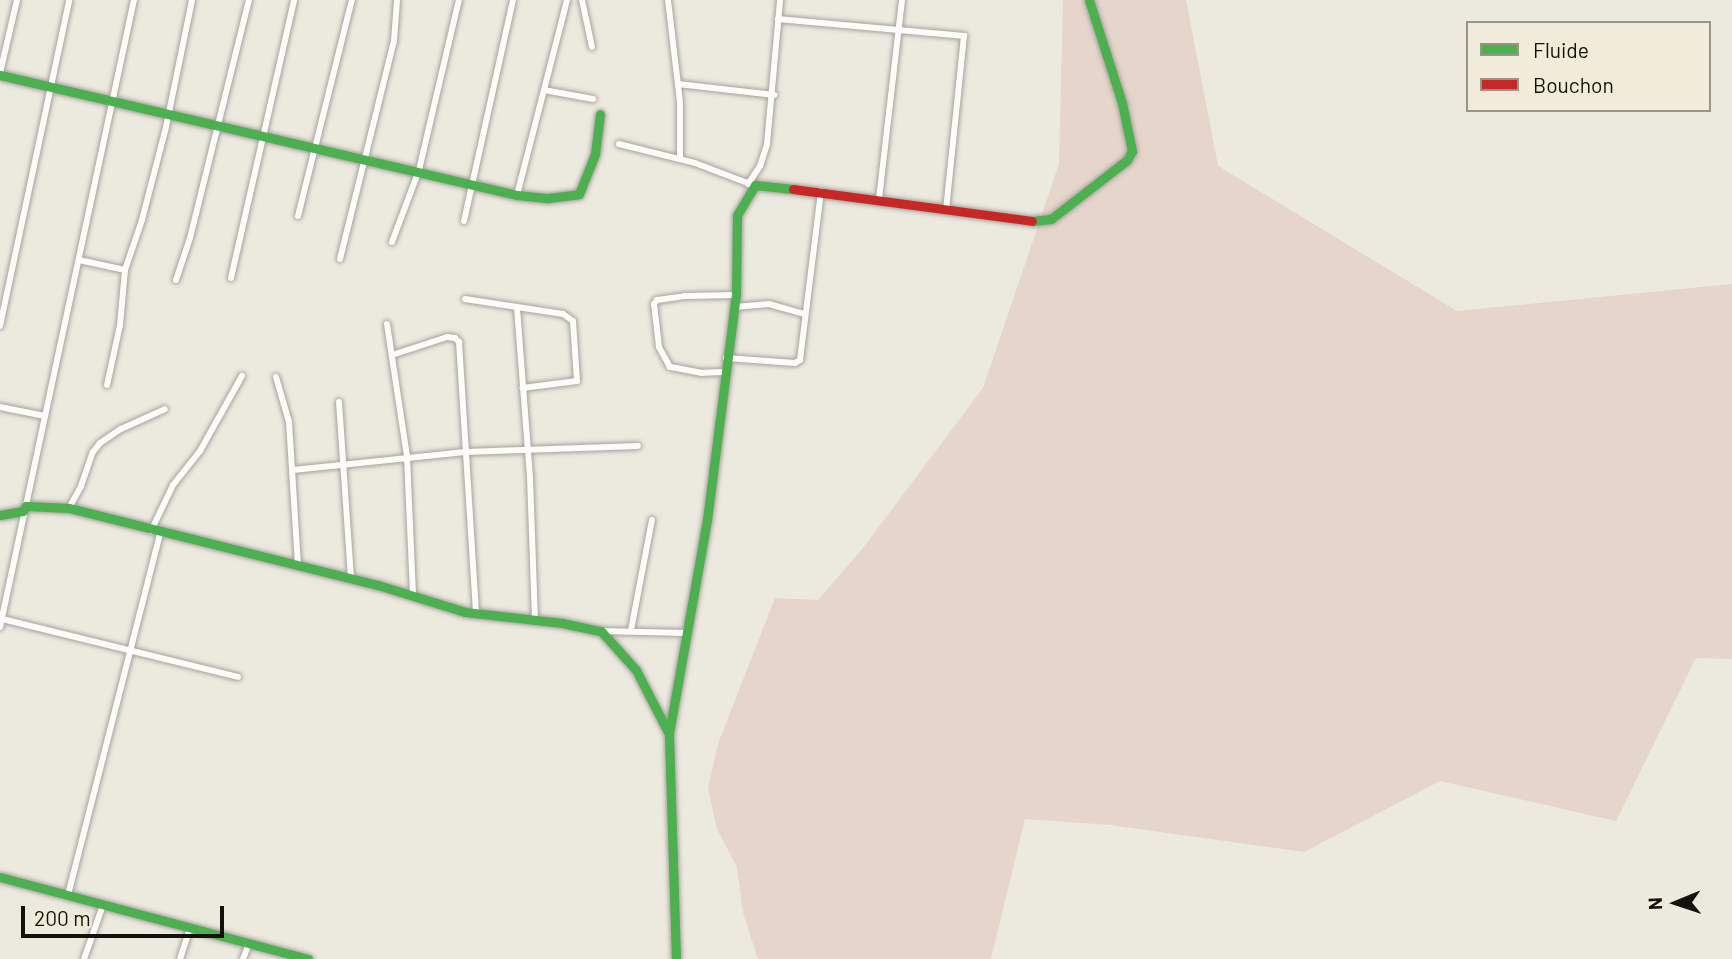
<!DOCTYPE html>
<html>
<head>
<meta charset="utf-8">
<style>
  body { margin:0 }
  #map { position:relative; width:1732px; height:959px; overflow:hidden; background:#ece9df; font-family:Barlow,sans-serif }
  div>[style] { position:absolute }
  .green>* { inset:0; background:#e5d5cb }
  .roads { filter:drop-shadow(0 0 2px #a6a39b) drop-shadow(0 0 2px #a6a39b) }
  .street>* { height:6px; margin:-3px; padding:0 3px; transform-origin:3px; border-radius:3px; background:#fcfcfa }
  .fast>* { height:9px; margin:-4.5px; padding:0 4.5px; transform-origin:4.5px; border-radius:4.5px; background:#4caf50 }
  .jam>* { height:9px; margin:-4.5px; padding:0 4.5px; transform-origin:4.5px; border-radius:4.5px; background:#c62828 }
  span { translate:-50% -50%; white-space:nowrap; text-align:center; line-height:1.15; -webkit-text-stroke:7px #f1ecda; paint-order:stroke }
  .legend { position:absolute; left:1466px; top:21px; width:245px; height:91px; box-sizing:border-box; background:#f1ecda; border:2px solid #989487; margin:0; padding:9px 12px; list-style:none; font-size:21px; color:#13110b }
  .legend li { display:flex; align-items:center; gap:14px; height:35px }
  .legend b { width:35px; border:2px solid #989487 }
  .north { position:absolute; left:1641px; top:868px; width:70px; height:70px; -webkit-text-stroke:5px #f1ecda; paint-order:stroke; rotate:268deg; font-size:19px; font-weight:700; line-height:28px; text-align:center; color:#13110b }
  .north::after { content:''; display:block; margin:auto; width:24px; height:32px; background:#13110b; clip-path:polygon(50% 0,100% 100%,50% 72%,0 100%) }
  .scale { position:absolute; left:21px; top:906px; width:203px; height:32px; box-sizing:border-box; border:4px solid #13110b; border-top:0; padding-left:9px; font-size:21px; line-height:24px; white-space:nowrap; color:#13110b; -webkit-text-stroke:5px #f1ecda; paint-order:stroke }
</style>
</head>
<body>
<div id="map">
  <div class="green">
    <i style="clip-path:polygon(1063px 0,1186px 0,1218px 166px,1457px 311px,1732px 284px,1732px 659px,1696px 658px,1616px 821px,1440px 781px,1304px 852px,1110px 825px,1025px 819px,991px 959px,758px 959px,743px 913px,737px 867px,717px 829px,708px 788px,719px 741px,775px 598px,818px 600px,863px 548px,983px 388px,1059px 164px)"></i>
  </div>
  <div class="roads">
    <div class="street">
      <i style="left:582px;top:0;width:48px;rotate:78deg"></i>
      <i style="left:668px;top:0;width:103px;rotate:83.3deg"></i>
      <i style="left:680px;top:102px;width:57px;rotate:90deg"></i>
      <i style="left:778px;top:19px;width:187px;rotate:5.2deg"></i>
      <i style="left:964px;top:36px;width:174px;rotate:95.9deg"></i>
      <i style="left:0;top:73px;width:75px;rotate:-76.9deg"></i>
      <i style="left:678px;top:84px;width:97px;rotate:6.5deg"></i>
      <i style="left:544px;top:90px;width:50px;rotate:10.4deg"></i>
      <i style="left:619px;top:144px;width:78px;rotate:14deg"></i>
      <i style="left:695px;top:163px;width:59px;rotate:20.9deg"></i>
      <i style="left:748px;top:184px;width:22px;rotate:-56deg"></i>
      <i style="left:760px;top:166px;width:23px;rotate:-72deg"></i>
      <i style="left:767px;top:144px;width:145px;rotate:-84.8deg"></i>
      <i style="left:517px;top:195px;width:201px;rotate:-75.6deg"></i>
      <i style="left:879px;top:199px;width:200px;rotate:-83.4deg"></i>
      <i style="left:298px;top:216px;width:223px;rotate:-76deg"></i>
      <i style="left:464px;top:221px;width:226px;rotate:-77.5deg"></i>
      <i style="left:392px;top:242px;width:77px;rotate:-69.4deg"></i>
      <i style="left:419px;top:170px;width:175px;rotate:-76.8deg"></i>
      <i style="left:340px;top:259px;width:225px;rotate:-76.1deg"></i>
      <i style="left:394px;top:41px;width:41px;rotate:-85.8deg"></i>
      <i style="left:79px;top:260px;width:47px;rotate:12.3deg"></i>
      <i style="left:125px;top:270px;width:53px;rotate:-71.2deg"></i>
      <i style="left:142px;top:220px;width:96px;rotate:-75.5deg"></i>
      <i style="left:166px;top:127px;width:130px;rotate:-78.4deg"></i>
      <i style="left:231px;top:278px;width:285px;rotate:-77.2deg"></i>
      <i style="left:176px;top:280px;width:44px;rotate:-71.6deg"></i>
      <i style="left:190px;top:238px;width:245px;rotate:-76.1deg"></i>
      <i style="left:465px;top:299px;width:99px;rotate:8.7deg"></i>
      <i style="left:563px;top:314px;width:12px;rotate:35deg"></i>
      <i style="left:573px;top:321px;width:60px;rotate:86.2deg"></i>
      <i style="left:577px;top:381px;width:55px;rotate:172.7deg"></i>
      <i style="left:735px;top:307px;width:34px;rotate:-5deg"></i>
      <i style="left:769px;top:304px;width:37px;rotate:16deg"></i>
      <i style="left:517px;top:308px;width:169px;rotate:85.6deg"></i>
      <i style="left:530px;top:477px;width:143px;rotate:88deg"></i>
      <i style="left:387px;top:324px;width:134px;rotate:81.4deg"></i>
      <i style="left:407px;top:457px;width:139px;rotate:87.5deg"></i>
      <i style="left:0;top:326px;width:333px;rotate:-78deg"></i>
      <i style="left:392px;top:355px;width:58px;rotate:-18.1deg"></i>
      <i style="left:447px;top:337px;width:8px;rotate:7deg"></i>
      <i style="left:455px;top:338px;width:6px;rotate:45deg"></i>
      <i style="left:459px;top:342px;width:273px;rotate:86.4deg"></i>
      <i style="left:726px;top:358px;width:69px;rotate:4.1deg"></i>
      <i style="left:795px;top:363px;width:6px;rotate:-31deg"></i>
      <i style="left:800px;top:360px;width:170px;rotate:-82.9deg"></i>
      <i style="left:725px;top:372px;width:23px;rotate:178deg"></i>
      <i style="left:702px;top:373px;width:33px;rotate:-169deg"></i>
      <i style="left:670px;top:367px;width:23px;rotate:-119deg"></i>
      <i style="left:659px;top:347px;width:43px;rotate:-96.6deg"></i>
      <i style="left:654px;top:304px;width:5px;rotate:-53deg"></i>
      <i style="left:657px;top:300px;width:28px;rotate:-8deg"></i>
      <i style="left:685px;top:296px;width:51px;rotate:-1.1deg"></i>
      <i style="left:276px;top:377px;width:47px;rotate:73.9deg"></i>
      <i style="left:289px;top:422px;width:143px;rotate:86.4deg"></i>
      <i style="left:107px;top:385px;width:61px;rotate:-77.8deg"></i>
      <i style="left:120px;top:325px;width:55px;rotate:-84.8deg"></i>
      <i style="left:339px;top:402px;width:176px;rotate:86.1deg"></i>
      <i style="left:0;top:407px;width:46px;rotate:11.3deg"></i>
      <i style="left:293px;top:470px;width:173px;rotate:-6deg"></i>
      <i style="left:465px;top:452px;width:173px;rotate:-2deg"></i>
      <i style="left:69px;top:508px;width:25px;rotate:-61deg"></i>
      <i style="left:81px;top:486px;width:36px;rotate:-71deg"></i>
      <i style="left:93px;top:452px;width:11px;rotate:-52deg"></i>
      <i style="left:100px;top:443px;width:25px;rotate:-34deg"></i>
      <i style="left:121px;top:429px;width:48px;rotate:-24.4deg"></i>
      <i style="left:151px;top:531px;width:51px;rotate:-64.4deg"></i>
      <i style="left:173px;top:485px;width:43px;rotate:-51.5deg"></i>
      <i style="left:200px;top:451px;width:86px;rotate:-60.8deg"></i>
      <i style="left:2px;top:619px;width:243px;rotate:13.8deg"></i>
      <i style="left:0;top:627px;width:641px;rotate:-77.94deg"></i>
      <i style="left:631px;top:630px;width:112px;rotate:-79.2deg"></i>
      <i style="left:601px;top:631px;width:84px;rotate:1.4deg"></i>
      <i style="left:68px;top:895px;width:374px;rotate:-75.7deg"></i>
      <i style="left:84px;top:959px;width:57px;rotate:-70.6deg"></i>
      <i style="left:180px;top:959px;width:32px;rotate:-72deg"></i>
      <i style="left:243px;top:959px;width:17px;rotate:-69deg"></i>
    </div>
    <div class="fast">
      <i style="left:0;top:75px;width:531px;rotate:13.07deg"></i>
      <i style="left:517px;top:195px;width:31px;rotate:6deg"></i>
      <i style="left:548px;top:198px;width:31px;rotate:-7deg"></i>
      <i style="left:579px;top:194px;width:43px;rotate:-68.2deg"></i>
      <i style="left:595px;top:154px;width:40px;rotate:-82.9deg"></i>
      <i style="left:1032px;top:221px;width:19px;rotate:-6deg"></i>
      <i style="left:1051px;top:219px;width:96px;rotate:-37.8deg"></i>
      <i style="left:1127px;top:160px;width:10px;rotate:-61deg"></i>
      <i style="left:1132px;top:151px;width:49px;rotate:-101.8deg"></i>
      <i style="left:1122px;top:103px;width:108px;rotate:-107.8deg"></i>
      <i style="left:0;top:515px;width:23px;rotate:-10deg"></i>
      <i style="left:23px;top:511px;width:6px;rotate:-59deg"></i>
      <i style="left:26px;top:506px;width:43px;rotate:2.7deg"></i>
      <i style="left:69px;top:508px;width:318px;rotate:14deg"></i>
      <i style="left:378px;top:585px;width:91px;rotate:17.2deg"></i>
      <i style="left:465px;top:612px;width:98px;rotate:6.5deg"></i>
      <i style="left:562px;top:623px;width:40px;rotate:12deg"></i>
      <i style="left:601px;top:631px;width:52px;rotate:48.1deg"></i>
      <i style="left:636px;top:670px;width:70px;rotate:62.7deg"></i>
      <i style="left:0;top:877px;width:319px;rotate:14.9deg"></i>
      <i style="left:676px;top:959px;width:226px;rotate:-91.8deg"></i>
      <i style="left:669px;top:733px;width:216px;rotate:-79.9deg"></i>
      <i style="left:707px;top:520px;width:227px;rotate:-82.7deg"></i>
      <i style="left:736px;top:295px;width:80px;rotate:-89.3deg"></i>
      <i style="left:737px;top:215px;width:35px;rotate:-59deg"></i>
      <i style="left:755px;top:185px;width:38px;rotate:6deg"></i>
    </div>
    <div class="jam">
      <i style="left:793px;top:189px;width:241px;rotate:7.6deg"></i>
    </div>
  </div>
  <ul class="legend">
  <li><b style="height:9px;background:#4caf50"></b>Fluide</li>
  <li><b style="height:9px;background:#c62828"></b>Bouchon</li>
  </ul>
  <div class="north">N</div>
  <div class="scale">200 m</div>
</div>
</body>
</html>
